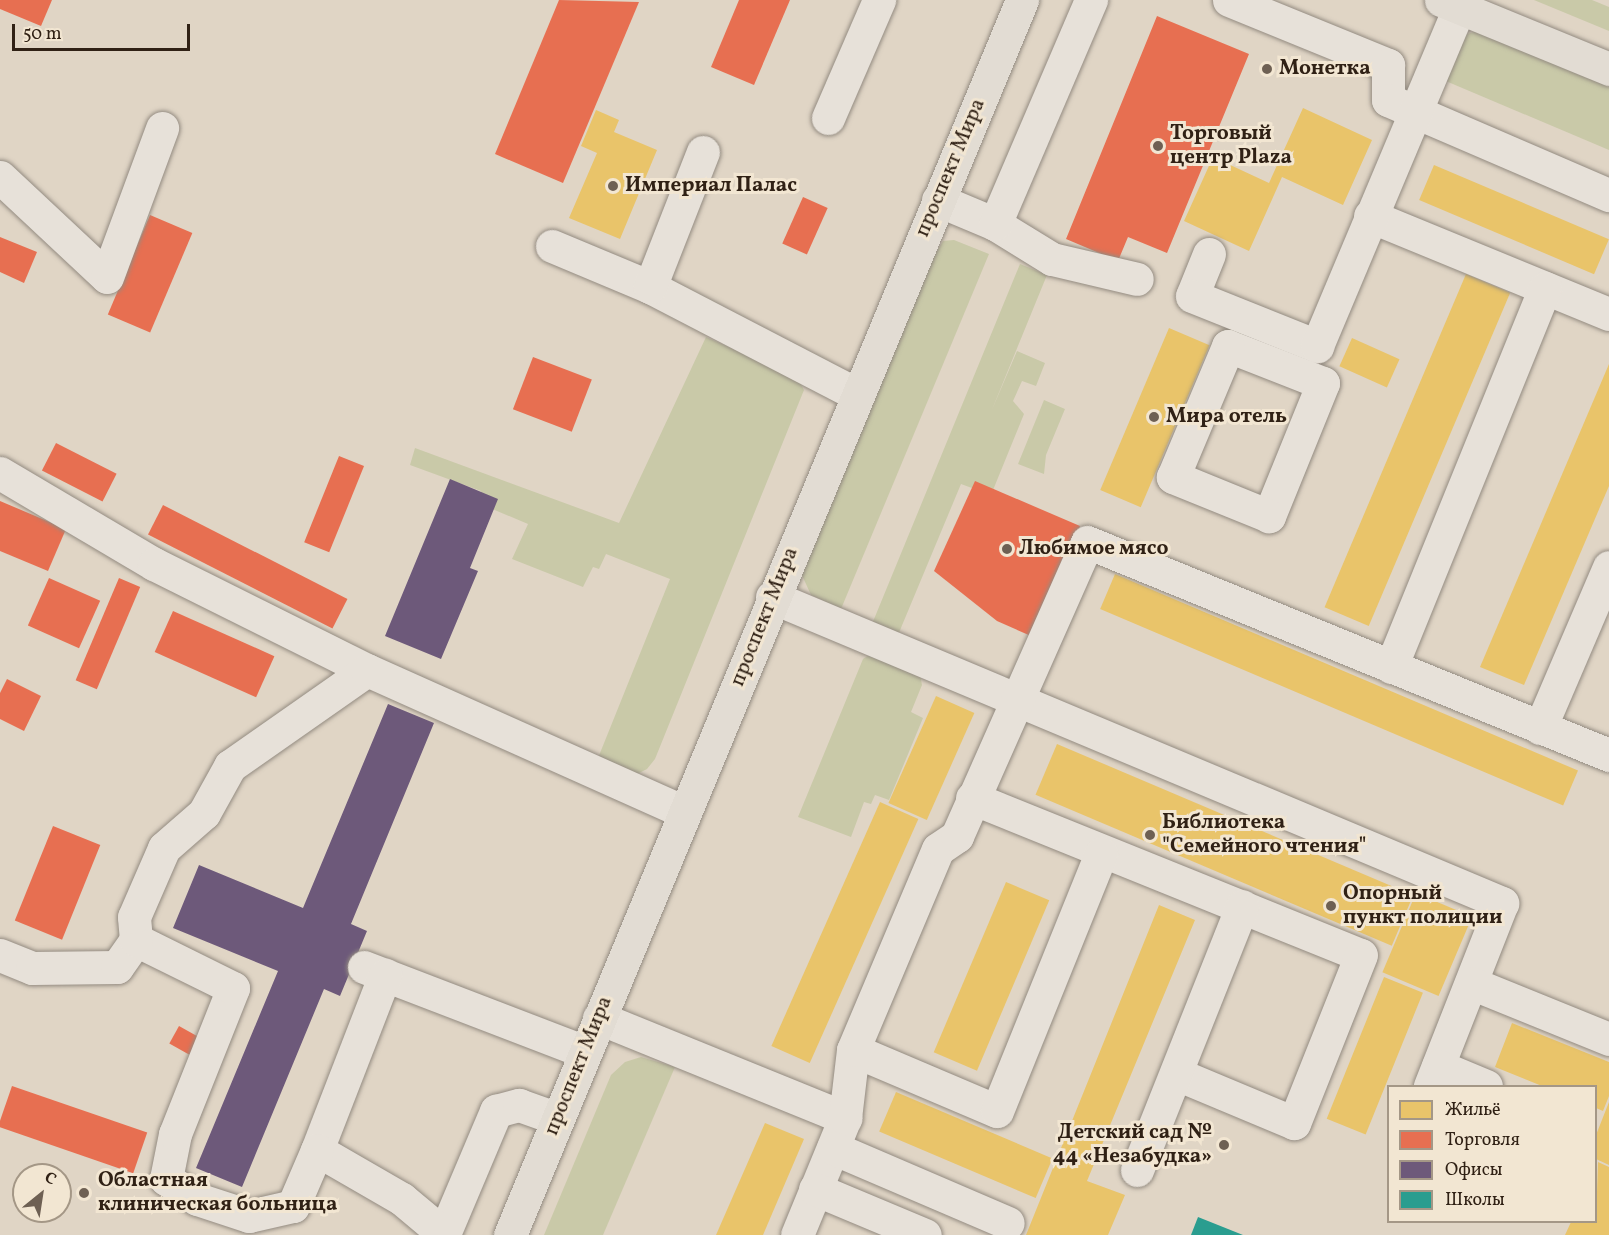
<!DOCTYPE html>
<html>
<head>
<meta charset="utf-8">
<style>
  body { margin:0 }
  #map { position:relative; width:1609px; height:1235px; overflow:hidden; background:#e0d5c5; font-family:Vollkorn,serif }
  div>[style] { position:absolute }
  .green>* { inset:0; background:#c9c9a8 }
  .homes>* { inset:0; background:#e9c46a; transform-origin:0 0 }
  .shops>* { inset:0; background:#e76f51; transform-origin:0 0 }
  .offices>* { inset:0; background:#6d597a }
  .schools>* { inset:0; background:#2a9d8f }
  .roads { filter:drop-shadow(0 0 2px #938b81) drop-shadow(0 0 2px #938b81) }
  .minor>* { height:33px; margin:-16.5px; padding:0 16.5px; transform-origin:16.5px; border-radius:16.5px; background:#e7e1d9 }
  .major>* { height:33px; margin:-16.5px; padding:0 16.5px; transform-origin:16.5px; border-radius:16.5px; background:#e2dcd3 }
  .dots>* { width:16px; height:16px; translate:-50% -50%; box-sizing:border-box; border:3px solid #f2e6d2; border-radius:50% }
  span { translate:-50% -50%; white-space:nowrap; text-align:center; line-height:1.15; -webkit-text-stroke:6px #f2e6d2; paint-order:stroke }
  .poi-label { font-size:21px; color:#302115; font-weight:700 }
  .left { translate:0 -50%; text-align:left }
  .right { translate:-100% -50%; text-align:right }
  .street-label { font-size:21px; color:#302115 }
  .legend { position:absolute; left:1387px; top:1085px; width:210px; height:138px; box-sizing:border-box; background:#f2e6d2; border:2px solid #a49786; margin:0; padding:8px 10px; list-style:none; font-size:18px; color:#302115 }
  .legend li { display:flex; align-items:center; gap:12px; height:30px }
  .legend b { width:30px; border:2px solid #a49786 }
  .north { position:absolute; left:12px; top:1163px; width:60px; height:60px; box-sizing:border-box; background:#f2e6d2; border:2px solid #a49786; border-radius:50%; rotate:30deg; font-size:16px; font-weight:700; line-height:24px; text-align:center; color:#302115 }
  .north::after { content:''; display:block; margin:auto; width:21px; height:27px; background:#6e6053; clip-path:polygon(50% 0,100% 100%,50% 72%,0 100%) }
  .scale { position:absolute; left:12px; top:24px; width:178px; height:27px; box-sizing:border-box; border:3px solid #302115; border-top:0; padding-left:8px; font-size:18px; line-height:21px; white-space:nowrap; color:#302115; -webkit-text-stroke:4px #f2e6d2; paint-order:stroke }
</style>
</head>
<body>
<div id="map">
  <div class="green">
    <i style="clip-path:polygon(1534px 0,1592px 0,1609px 7px,1609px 31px)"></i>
    <i style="clip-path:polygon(1484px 29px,1609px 81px,1609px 150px,1441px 79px,1457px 37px)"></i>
    <i style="clip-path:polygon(954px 240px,989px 254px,841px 609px,811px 595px,801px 573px,921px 277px,943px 241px)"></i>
    <i style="clip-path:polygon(1020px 264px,1047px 275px,991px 412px,1017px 351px,1045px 363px,1036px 386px,1022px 381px,1013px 401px,1024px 414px,991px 495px,961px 484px,898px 635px,872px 624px)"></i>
    <i style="clip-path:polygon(706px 337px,797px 377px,804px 390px,655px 759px,647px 769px,637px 774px,598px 758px,670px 579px,606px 554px,599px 569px,593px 567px,583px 587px,512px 559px,528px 524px,478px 503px,481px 491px,410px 465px,415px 448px,619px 523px)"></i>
    <i style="clip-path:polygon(1044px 400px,1065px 409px,1046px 455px,1044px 474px,1018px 464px)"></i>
    <i style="clip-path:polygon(875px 651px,920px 674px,922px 685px,911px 712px,923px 718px,889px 800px,875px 795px,871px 804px,864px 802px,851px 837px,798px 817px,863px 659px)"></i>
    <i style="clip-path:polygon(641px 1057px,675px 1067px,603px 1235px,544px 1235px,611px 1075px,625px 1062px)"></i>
  </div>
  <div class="homes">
    <i style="clip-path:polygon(1303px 108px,1372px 140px,1343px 205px,1282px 177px,1249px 251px,1184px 221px,1213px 157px,1269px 183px)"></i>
    <i style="clip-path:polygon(596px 110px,619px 120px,614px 132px,657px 150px,620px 239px,569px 218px,597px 153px,581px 146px)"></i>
    <i style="left:1434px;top:165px;width:190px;height:38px;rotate:23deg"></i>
    <i style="left:1466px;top:274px;width:48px;height:362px;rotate:23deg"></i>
    <i style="left:1169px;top:328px;width:44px;height:176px;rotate:23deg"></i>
    <i style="left:1352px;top:338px;width:52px;height:31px;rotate:24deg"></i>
    <i style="clip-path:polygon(1609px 364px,1609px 486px,1524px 685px,1480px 667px)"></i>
    <i style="left:1115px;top:574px;width:503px;height:38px;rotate:23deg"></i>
    <i style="left:936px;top:696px;width:42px;height:117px;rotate:24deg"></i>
    <i style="left:1057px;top:744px;width:387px;height:55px;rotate:23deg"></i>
    <i style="left:880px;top:802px;width:42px;height:267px;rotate:24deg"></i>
    <i style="left:1006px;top:882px;width:47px;height:185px;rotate:23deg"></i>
    <i style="left:1416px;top:893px;width:61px;height:86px;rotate:23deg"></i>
    <i style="clip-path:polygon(1159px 905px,1195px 920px,1087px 1181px,1125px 1195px,1108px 1235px,1026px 1235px)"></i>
    <i style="left:1384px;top:977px;width:42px;height:153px;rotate:22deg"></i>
    <i style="clip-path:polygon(1512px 1023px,1609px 1062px,1609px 1096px,1603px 1111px,1596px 1108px,1596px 1086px,1542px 1086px,1495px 1067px)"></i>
    <i style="left:896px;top:1092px;width:170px;height:43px;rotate:23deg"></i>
    <i style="clip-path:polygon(1609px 1102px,1609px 1165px,1596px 1159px,1596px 1135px)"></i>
    <i style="clip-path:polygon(765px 1123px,804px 1139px,763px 1235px,716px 1235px)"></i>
    <i style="clip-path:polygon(1598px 1162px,1609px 1167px,1609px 1235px,1565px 1235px,1571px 1222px,1596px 1222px)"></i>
  </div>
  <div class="shops">
    <i style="clip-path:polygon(0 0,52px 0,41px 26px,0 9px)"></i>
    <i style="clip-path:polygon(559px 0,639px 2px,563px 183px,495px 154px)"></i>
    <i style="clip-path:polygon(739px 0,790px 0,754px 85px,711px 67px)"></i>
    <i style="clip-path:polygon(1157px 16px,1249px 54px,1167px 253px,1128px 237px,1118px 261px,1066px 239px)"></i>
    <i style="left:803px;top:197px;width:27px;height:51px;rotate:24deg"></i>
    <i style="left:150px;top:215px;width:46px;height:108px;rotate:23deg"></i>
    <i style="clip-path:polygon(0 237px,37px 252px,24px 283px,0 272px)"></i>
    <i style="left:533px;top:357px;width:63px;height:56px;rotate:21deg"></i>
    <i style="left:56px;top:443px;width:68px;height:31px;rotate:27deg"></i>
    <i style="left:339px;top:456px;width:27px;height:93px;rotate:22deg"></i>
    <i style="clip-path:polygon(975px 481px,1080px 526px,1031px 636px,997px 621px,934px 571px)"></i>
    <i style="clip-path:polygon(0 501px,66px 529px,48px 571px,0 551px)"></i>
    <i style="left:163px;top:505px;width:207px;height:33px;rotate:27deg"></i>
    <i style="left:49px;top:578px;width:56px;height:52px;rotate:24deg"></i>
    <i style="left:119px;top:578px;width:23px;height:111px;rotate:23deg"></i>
    <i style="left:173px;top:611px;width:111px;height:45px;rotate:24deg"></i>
    <i style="clip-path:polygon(7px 679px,41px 696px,24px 731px,0 719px,0 693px)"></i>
    <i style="left:53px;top:826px;width:51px;height:102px;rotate:22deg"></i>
    <i style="left:179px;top:1026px;width:23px;height:20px;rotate:29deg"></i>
    <i style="left:12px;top:1086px;width:143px;height:43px;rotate:19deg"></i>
  </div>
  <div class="offices">
    <i style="clip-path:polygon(450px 479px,498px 499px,470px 568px,478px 571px,441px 659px,385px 636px)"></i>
    <i style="clip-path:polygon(388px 704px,434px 723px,351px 924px,367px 931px,340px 996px,324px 989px,242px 1187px,196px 1168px,278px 971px,173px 928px,199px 865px,303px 908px)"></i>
  </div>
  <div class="schools">
    <i style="clip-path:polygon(1198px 1217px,1243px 1235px,1191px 1235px)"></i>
  </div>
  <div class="roads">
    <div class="minor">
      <i style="left:1229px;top:0;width:172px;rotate:22.2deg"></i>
      <i style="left:1388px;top:65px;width:35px;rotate:90deg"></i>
      <i style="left:1388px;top:100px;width:241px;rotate:23.3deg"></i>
      <i style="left:828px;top:118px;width:129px;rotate:-66.6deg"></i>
      <i style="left:0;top:177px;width:146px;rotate:43.1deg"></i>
      <i style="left:107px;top:277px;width:159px;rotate:-69.7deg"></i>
      <i style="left:938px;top:200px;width:62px;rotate:22.8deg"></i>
      <i style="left:995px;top:224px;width:67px;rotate:31.6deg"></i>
      <i style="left:1052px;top:259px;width:87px;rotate:13.2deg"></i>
      <i style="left:1370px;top:216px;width:258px;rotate:22.3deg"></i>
      <i style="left:995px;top:224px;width:244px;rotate:-66.8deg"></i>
      <i style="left:552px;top:246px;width:106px;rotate:22.7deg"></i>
      <i style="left:650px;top:287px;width:234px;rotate:27.4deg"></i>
      <i style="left:1209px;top:254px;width:45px;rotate:112deg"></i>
      <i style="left:1192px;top:296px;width:135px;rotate:21.8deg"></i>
      <i style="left:1317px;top:346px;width:367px;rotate:-67.2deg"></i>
      <i style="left:650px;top:287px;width:145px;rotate:-68.6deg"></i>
      <i style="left:1228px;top:346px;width:102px;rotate:21.3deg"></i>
      <i style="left:1323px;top:383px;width:144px;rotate:112.1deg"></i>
      <i style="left:1269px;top:516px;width:104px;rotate:-157.9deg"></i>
      <i style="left:1173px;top:477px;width:142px;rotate:-67.2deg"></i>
      <i style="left:0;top:473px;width:179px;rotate:30.6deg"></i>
      <i style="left:154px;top:564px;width:238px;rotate:26.5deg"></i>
      <i style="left:772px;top:597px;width:792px;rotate:22.74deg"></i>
      <i style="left:1502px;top:903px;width:197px;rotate:111.5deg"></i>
      <i style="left:1391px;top:667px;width:409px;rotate:-67.9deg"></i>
      <i style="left:1540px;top:728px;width:175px;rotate:-66.8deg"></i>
      <i style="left:972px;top:798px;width:419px;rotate:22deg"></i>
      <i style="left:1361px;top:955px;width:181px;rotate:111.7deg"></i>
      <i style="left:1294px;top:1123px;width:127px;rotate:-157.3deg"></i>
      <i style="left:0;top:955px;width:35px;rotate:22deg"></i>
      <i style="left:32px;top:968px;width:85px;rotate:-0.7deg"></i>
      <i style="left:117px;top:967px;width:33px;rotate:-55deg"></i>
      <i style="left:364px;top:967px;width:237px;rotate:21deg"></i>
      <i style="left:1471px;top:983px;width:149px;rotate:22.1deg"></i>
      <i style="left:599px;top:1018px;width:266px;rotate:22.1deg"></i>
      <i style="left:845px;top:1118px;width:126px;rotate:112.3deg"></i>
      <i style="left:853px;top:1050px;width:156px;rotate:23deg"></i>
      <i style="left:997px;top:1111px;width:278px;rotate:-68deg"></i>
      <i style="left:1438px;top:1066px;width:52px;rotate:22.6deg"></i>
      <i style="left:845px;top:1118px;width:68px;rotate:-83.3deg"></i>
      <i style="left:853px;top:1050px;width:218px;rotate:-67.1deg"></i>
      <i style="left:938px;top:849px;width:23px;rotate:-34deg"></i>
      <i style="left:957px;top:836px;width:321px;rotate:-66.1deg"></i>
      <i style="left:1087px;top:542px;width:564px;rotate:22.2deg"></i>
      <i style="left:833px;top:1148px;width:190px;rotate:23.2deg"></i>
      <i style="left:317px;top:1150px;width:188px;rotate:-68.8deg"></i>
      <i style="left:1137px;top:1170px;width:284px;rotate:-68.3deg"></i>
      <i style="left:815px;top:1189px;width:119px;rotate:22.7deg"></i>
      <i style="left:444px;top:1234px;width:134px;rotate:-67.1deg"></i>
      <i style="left:496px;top:1111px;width:24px;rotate:-15deg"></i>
      <i style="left:519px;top:1105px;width:41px;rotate:19.7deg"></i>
      <i style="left:445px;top:1235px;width:56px;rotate:-140.1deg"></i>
      <i style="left:402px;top:1199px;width:98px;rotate:-150deg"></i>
      <i style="left:317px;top:1150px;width:61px;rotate:113.2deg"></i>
      <i style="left:293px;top:1206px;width:45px;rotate:167.2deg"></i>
      <i style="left:249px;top:1216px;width:55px;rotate:-161.9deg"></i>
      <i style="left:197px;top:1199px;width:37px;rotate:-147deg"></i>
      <i style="left:166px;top:1179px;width:46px;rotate:-78.7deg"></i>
      <i style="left:175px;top:1134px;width:157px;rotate:-68.3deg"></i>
      <i style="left:233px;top:988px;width:108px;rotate:-153.7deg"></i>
      <i style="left:136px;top:940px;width:23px;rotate:-95deg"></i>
      <i style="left:134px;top:917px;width:75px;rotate:-66.5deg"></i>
      <i style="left:164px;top:848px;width:53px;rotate:-41.2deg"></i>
      <i style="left:204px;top:813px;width:54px;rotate:-61deg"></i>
      <i style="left:230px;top:766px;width:167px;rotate:-35deg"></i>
      <i style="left:367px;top:670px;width:347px;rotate:24.1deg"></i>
    </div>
    <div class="major">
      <i style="left:1441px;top:0;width:182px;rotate:22.3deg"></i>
      <i style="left:510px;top:1235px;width:1337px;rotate:-67.48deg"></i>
    </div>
  </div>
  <div class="dots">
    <i style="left:1267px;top:69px;background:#6e6053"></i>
    <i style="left:1158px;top:146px;background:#6e6053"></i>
    <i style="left:613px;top:186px;background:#6e6053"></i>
    <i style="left:1154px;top:417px;background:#6e6053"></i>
    <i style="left:1007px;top:549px;background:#6e6053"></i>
    <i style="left:1150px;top:835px;background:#6e6053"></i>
    <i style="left:1331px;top:906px;background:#6e6053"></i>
    <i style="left:1224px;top:1145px;background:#6e6053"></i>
    <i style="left:84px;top:1193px;background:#6e6053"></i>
  </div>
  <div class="poi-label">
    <span class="left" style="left:1279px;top:69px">Монетка</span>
    <span class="left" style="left:1170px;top:146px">Торговый<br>центр Plaza</span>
    <span class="left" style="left:625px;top:186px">Империал Палас</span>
    <span class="left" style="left:1166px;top:417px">Мира отель</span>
    <span class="left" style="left:1019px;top:549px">Любимое мясо</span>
    <span class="left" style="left:1162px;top:835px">Библиотека<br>"Семейного чтения"</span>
    <span class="left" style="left:1343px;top:906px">Опорный<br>пункт полиции</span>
    <span class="right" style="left:1212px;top:1145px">Детский сад №<br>44 «Незабудка»</span>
    <span class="left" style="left:98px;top:1193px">Областная<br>клиническая больница</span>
  </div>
  <div class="street-label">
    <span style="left:951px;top:168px;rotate:-67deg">проспект Мира</span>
    <span style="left:765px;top:617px;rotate:-68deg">проспект Мира</span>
    <span style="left:579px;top:1066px;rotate:-68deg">проспект Мира</span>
  </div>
  <ul class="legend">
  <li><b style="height:16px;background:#e9c46a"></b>Жильё</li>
  <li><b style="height:16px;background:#e76f51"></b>Торговля</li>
  <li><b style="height:16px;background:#6d597a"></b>Офисы</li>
  <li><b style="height:16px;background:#2a9d8f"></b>Школы</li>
  </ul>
  <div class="north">С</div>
  <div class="scale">50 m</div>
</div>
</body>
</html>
